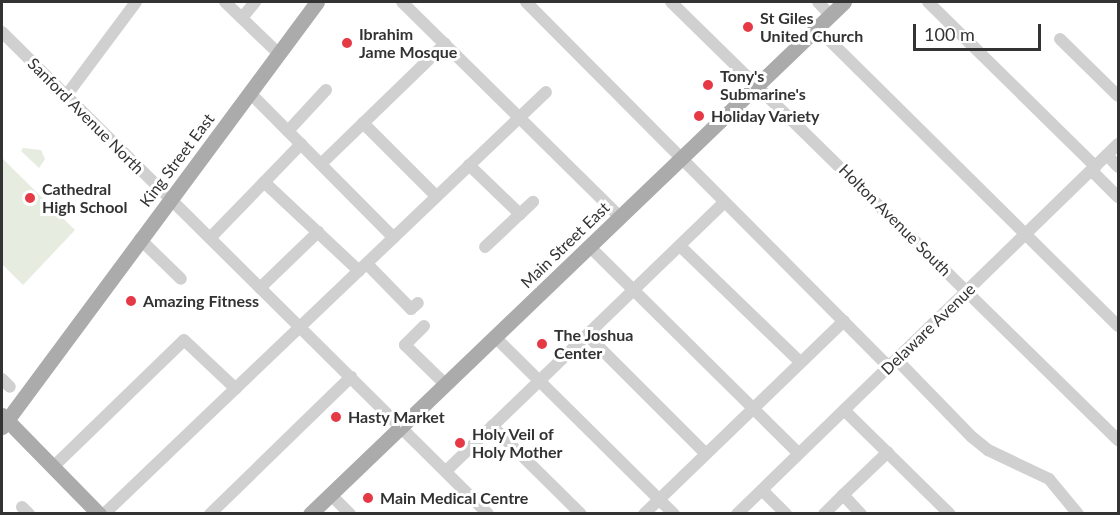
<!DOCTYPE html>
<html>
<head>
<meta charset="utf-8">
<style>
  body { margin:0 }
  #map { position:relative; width:1120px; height:515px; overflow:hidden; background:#fff; font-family:Lato,sans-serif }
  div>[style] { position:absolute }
  .green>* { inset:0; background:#e6ecdf }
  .minor>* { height:12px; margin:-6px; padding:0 6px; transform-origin:6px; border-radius:6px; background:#d0d0d0 }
  .major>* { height:15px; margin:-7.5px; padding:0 7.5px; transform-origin:7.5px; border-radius:7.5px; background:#ababab }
  .dots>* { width:16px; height:16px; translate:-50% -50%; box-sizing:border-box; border:3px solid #fff; border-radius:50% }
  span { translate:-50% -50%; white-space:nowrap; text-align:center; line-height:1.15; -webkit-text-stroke:6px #fff; paint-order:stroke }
  .poi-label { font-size:16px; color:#333; font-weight:700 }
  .left { translate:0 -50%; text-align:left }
  .street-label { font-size:16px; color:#333 }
  .frame { position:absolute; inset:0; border:3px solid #333; pointer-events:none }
  .scale { position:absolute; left:913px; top:24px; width:128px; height:27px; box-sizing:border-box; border:3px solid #333; border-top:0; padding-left:8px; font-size:18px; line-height:21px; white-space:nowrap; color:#333; -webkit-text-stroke:4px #fff; paint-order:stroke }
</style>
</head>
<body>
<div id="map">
  <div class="green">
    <i style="clip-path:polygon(23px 148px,41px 150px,45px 159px,39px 168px,21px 151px)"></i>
    <i style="clip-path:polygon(2px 158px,75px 230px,23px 285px,2px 264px)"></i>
  </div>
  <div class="minor">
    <i style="left:225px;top:2px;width:75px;rotate:43.9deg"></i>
    <i style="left:402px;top:2px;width:306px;rotate:44.6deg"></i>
    <i style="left:526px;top:2px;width:515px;rotate:45.16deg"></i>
    <i style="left:671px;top:2px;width:626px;rotate:44.42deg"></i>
    <i style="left:818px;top:2px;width:18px;rotate:47deg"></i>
    <i style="left:928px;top:2px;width:235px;rotate:44.5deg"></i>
    <i style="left:242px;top:18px;width:21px;rotate:-51deg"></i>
    <i style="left:817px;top:28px;width:424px;rotate:44.7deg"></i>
    <i style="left:2px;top:32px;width:684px;rotate:44.76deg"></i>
    <i style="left:1060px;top:39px;width:81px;rotate:44.5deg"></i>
    <i style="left:250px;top:93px;width:204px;rotate:45.2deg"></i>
    <i style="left:66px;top:96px;width:117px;rotate:-53.3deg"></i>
    <i style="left:363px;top:123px;width:103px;rotate:45deg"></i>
    <i style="left:288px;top:131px;width:56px;rotate:-47.2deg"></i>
    <i style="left:1107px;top:155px;width:16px;rotate:47deg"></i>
    <i style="left:321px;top:164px;width:173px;rotate:-44.1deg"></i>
    <i style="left:469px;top:165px;width:71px;rotate:43.9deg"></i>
    <i style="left:520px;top:214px;width:48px;rotate:136.7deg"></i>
    <i style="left:1092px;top:171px;width:37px;rotate:45deg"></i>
    <i style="left:264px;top:182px;width:130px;rotate:43.1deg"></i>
    <i style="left:520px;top:214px;width:18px;rotate:-43deg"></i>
    <i style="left:210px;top:238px;width:131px;rotate:-45.9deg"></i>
    <i style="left:140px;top:239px;width:57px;rotate:44.3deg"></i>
    <i style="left:589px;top:246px;width:294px;rotate:44.7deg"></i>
    <i style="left:680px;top:246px;width:167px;rotate:44deg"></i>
    <i style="left:367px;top:264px;width:63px;rotate:45.6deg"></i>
    <i style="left:411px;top:309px;width:9px;rotate:-41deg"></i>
    <i style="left:260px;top:288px;width:81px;rotate:-44deg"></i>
    <i style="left:424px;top:326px;width:27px;rotate:135deg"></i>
    <i style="left:405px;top:345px;width:56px;rotate:44.3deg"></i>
    <i style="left:587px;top:335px;width:168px;rotate:45deg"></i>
    <i style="left:495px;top:337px;width:252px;rotate:44.7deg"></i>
    <i style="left:897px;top:360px;width:107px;rotate:45.8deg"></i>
    <i style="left:972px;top:437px;width:21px;rotate:39deg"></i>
    <i style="left:988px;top:450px;width:68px;rotate:25.4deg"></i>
    <i style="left:1049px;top:479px;width:45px;rotate:50.4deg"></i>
    <i style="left:2px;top:379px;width:11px;rotate:45deg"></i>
    <i style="left:844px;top:410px;width:148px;rotate:44.5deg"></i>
    <i style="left:492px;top:426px;width:125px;rotate:44.7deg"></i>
    <i style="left:53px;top:467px;width:182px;rotate:-44.1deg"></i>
    <i style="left:184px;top:340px;width:71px;rotate:43.3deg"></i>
    <i style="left:446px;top:471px;width:386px;rotate:-44deg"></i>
    <i style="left:762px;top:490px;width:34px;rotate:45deg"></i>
    <i style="left:330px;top:494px;width:28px;rotate:45deg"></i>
    <i style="left:22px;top:507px;width:10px;rotate:45deg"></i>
    <i style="left:104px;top:514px;width:611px;rotate:-43.67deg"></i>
    <i style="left:210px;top:514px;width:197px;rotate:-44.2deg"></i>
    <i style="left:644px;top:514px;width:278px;rotate:-44deg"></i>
    <i style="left:737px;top:514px;width:531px;rotate:-44.16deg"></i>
    <i style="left:824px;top:514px;width:27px;rotate:-45deg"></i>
    <i style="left:861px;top:514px;width:26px;rotate:-133deg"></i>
    <i style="left:843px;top:495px;width:62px;rotate:-43.7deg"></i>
  </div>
  <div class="major">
    <i style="left:2px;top:415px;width:139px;rotate:45.6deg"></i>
    <i style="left:2px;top:427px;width:529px;rotate:-53.46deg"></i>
    <i style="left:310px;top:514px;width:740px;rotate:-43.8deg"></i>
  </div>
  <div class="dots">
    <i style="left:748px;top:27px;background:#e63946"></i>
    <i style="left:347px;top:43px;background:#e63946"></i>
    <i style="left:708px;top:85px;background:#e63946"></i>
    <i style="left:699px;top:116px;background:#e63946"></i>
    <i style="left:30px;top:198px;background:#e63946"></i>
    <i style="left:131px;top:301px;background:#e63946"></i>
    <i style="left:542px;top:344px;background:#e63946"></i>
    <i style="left:336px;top:417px;background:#e63946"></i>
    <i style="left:460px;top:443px;background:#e63946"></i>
    <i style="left:368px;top:498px;background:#e63946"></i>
  </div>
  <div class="poi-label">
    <span class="left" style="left:760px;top:27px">St Giles<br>United Church</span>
    <span class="left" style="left:359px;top:43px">Ibrahim<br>Jame Mosque</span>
    <span class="left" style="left:720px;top:85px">Tony's<br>Submarine's</span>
    <span class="left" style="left:711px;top:116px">Holiday Variety</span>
    <span class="left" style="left:42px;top:198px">Cathedral<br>High School</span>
    <span class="left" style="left:143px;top:301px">Amazing Fitness</span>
    <span class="left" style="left:554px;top:344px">The Joshua<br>Center</span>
    <span class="left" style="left:348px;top:417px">Hasty Market</span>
    <span class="left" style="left:472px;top:443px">Holy Veil of<br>Holy Mother</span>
    <span class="left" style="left:380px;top:498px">Main Medical Centre</span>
  </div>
  <div class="street-label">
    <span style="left:86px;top:116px;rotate:45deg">Sanford Avenue North</span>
    <span style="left:177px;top:160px;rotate:-53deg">King Street East</span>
    <span style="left:895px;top:220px;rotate:45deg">Holton Avenue South</span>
    <span style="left:565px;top:245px;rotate:-44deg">Main Street East</span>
    <span style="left:928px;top:329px;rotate:-44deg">Delaware Avenue</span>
  </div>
  <div class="frame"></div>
  <div class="scale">100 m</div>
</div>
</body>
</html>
